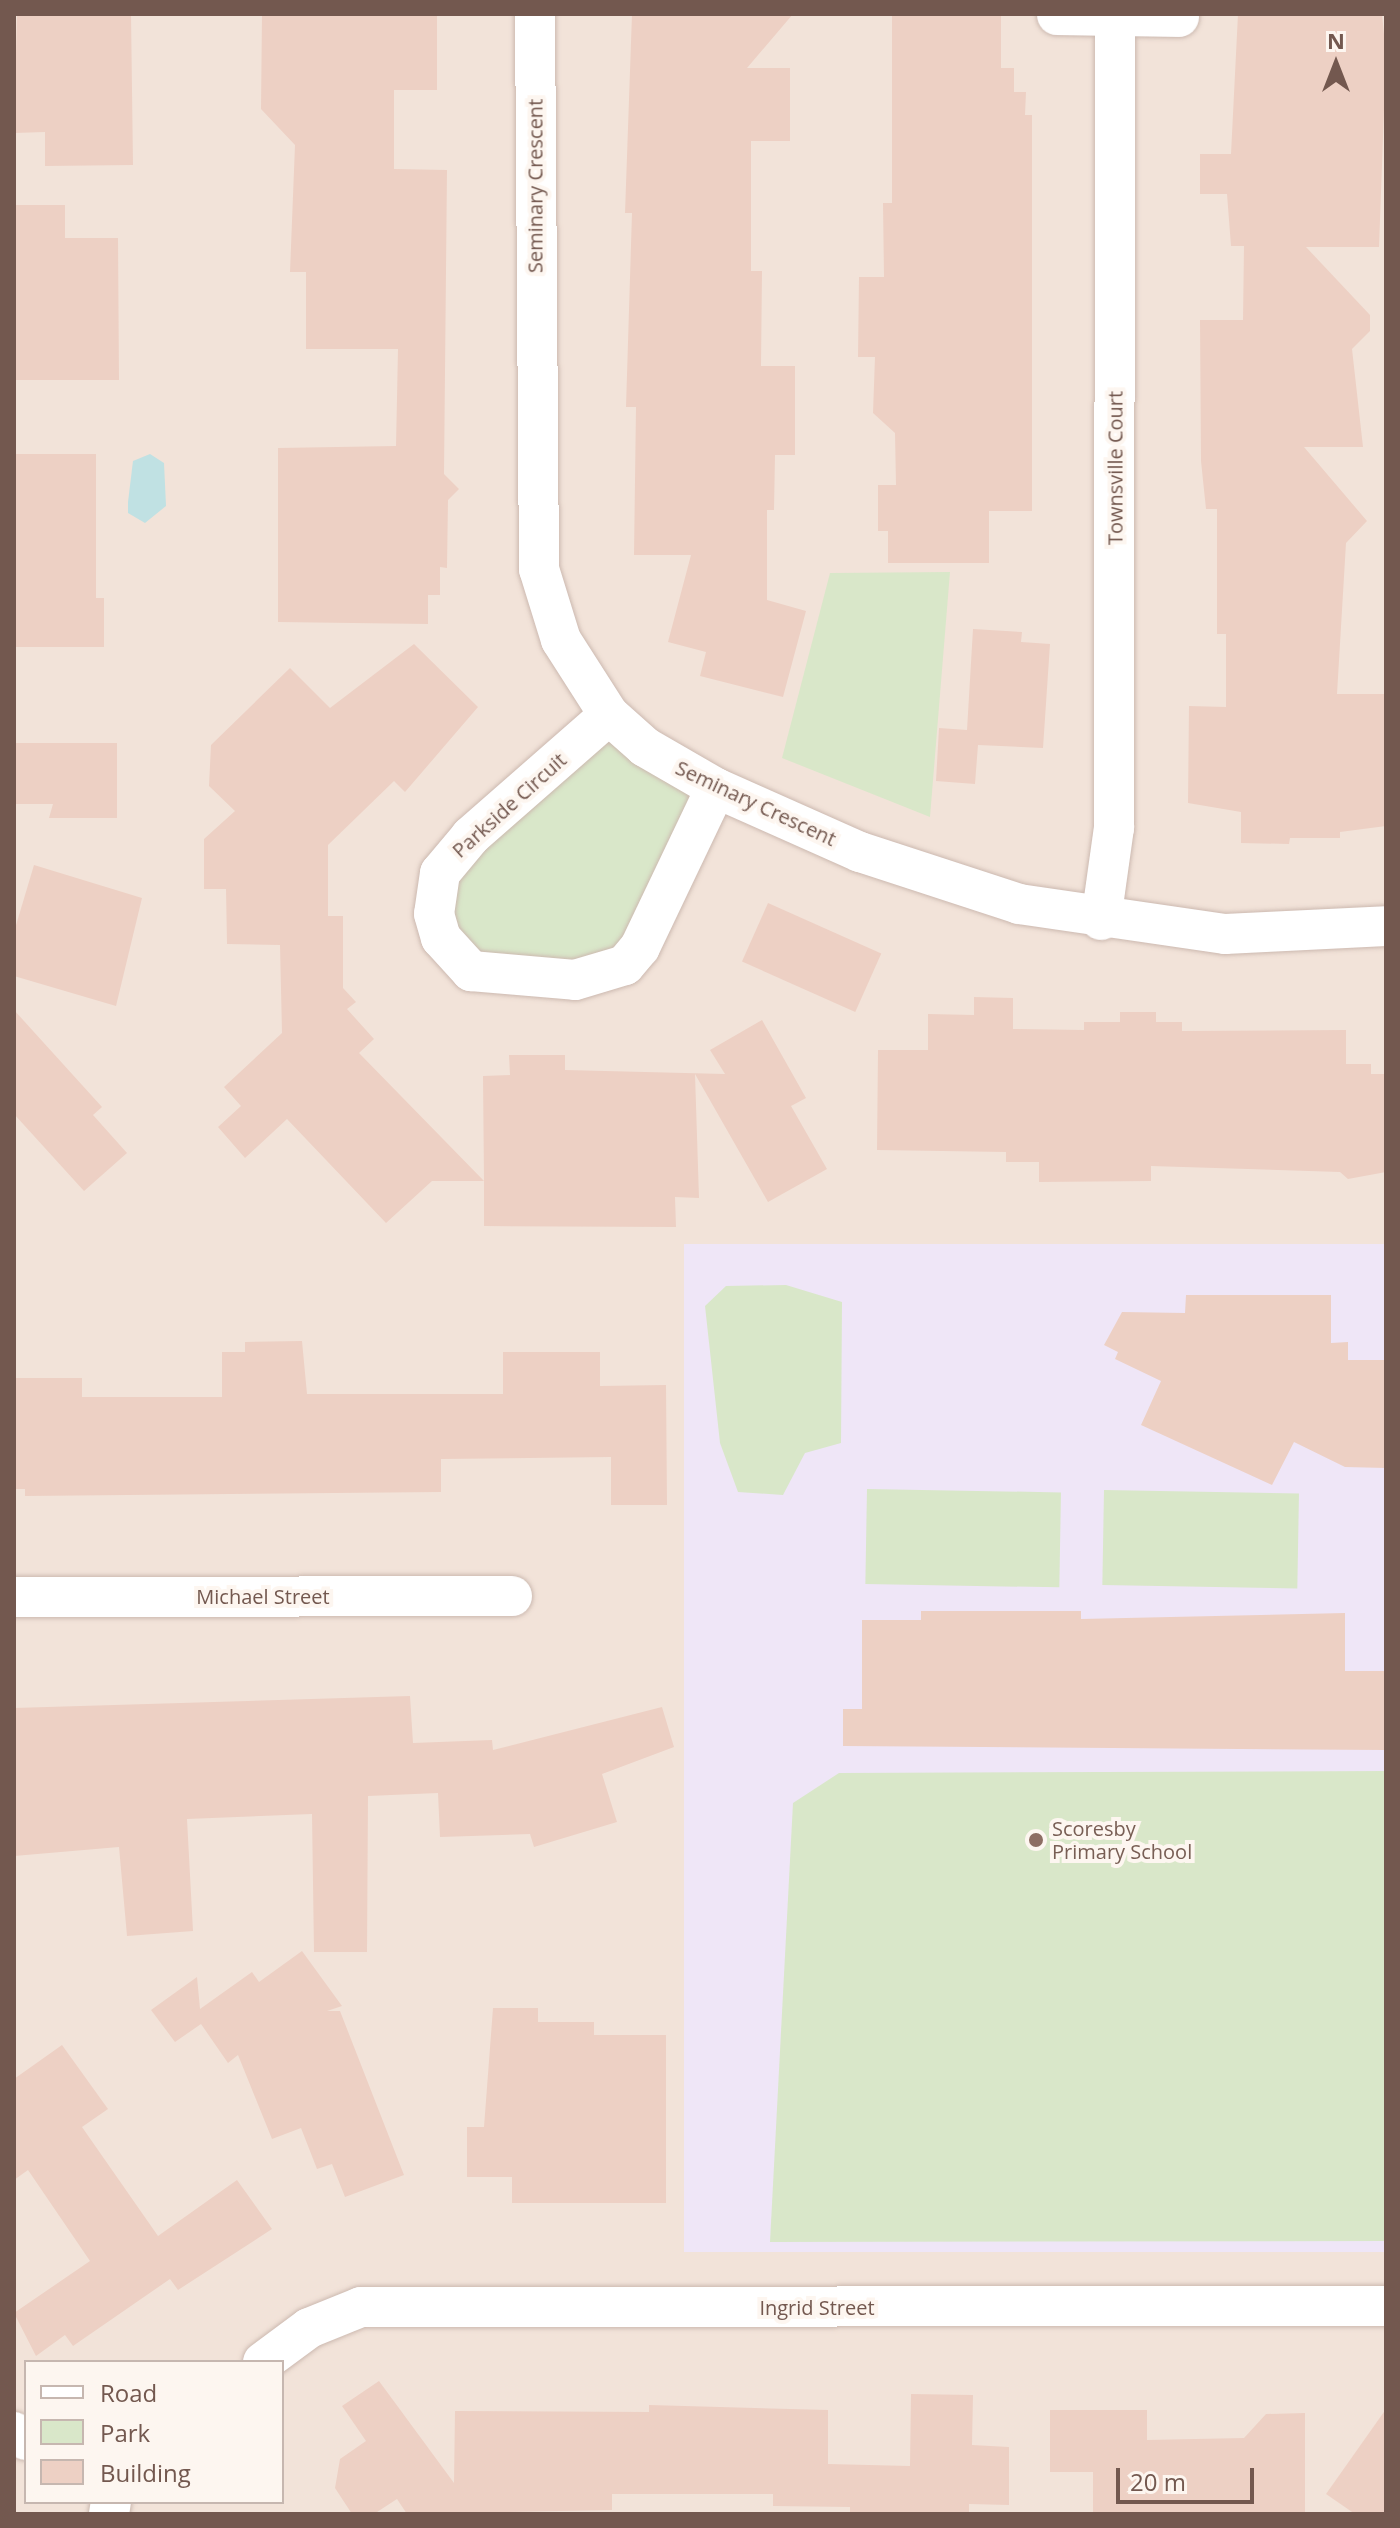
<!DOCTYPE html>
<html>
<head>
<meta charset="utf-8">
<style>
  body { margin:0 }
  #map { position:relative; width:1400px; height:2528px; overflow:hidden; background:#fbf2ea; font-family:"Open Sans",sans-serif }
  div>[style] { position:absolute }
  .residential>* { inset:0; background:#f2e3d9 }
  .education>* { inset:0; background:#efe6f7; transform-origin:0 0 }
  .green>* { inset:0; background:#d9e7c9; transform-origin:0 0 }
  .water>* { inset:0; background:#c0e1e3 }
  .building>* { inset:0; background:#edd0c4; transform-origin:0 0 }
  .roads { filter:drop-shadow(0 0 2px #ccb9b0) drop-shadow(0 0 2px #ccb9b0) }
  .street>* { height:40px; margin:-20px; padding:0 20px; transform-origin:20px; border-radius:20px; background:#fff }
  .dots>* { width:22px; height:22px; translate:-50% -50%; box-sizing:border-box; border:4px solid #fdf6f0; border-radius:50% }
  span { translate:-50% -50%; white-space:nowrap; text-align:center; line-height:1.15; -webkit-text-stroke:8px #fdf6f0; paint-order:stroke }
  .street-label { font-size:20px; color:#73584f }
  .education-label { font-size:20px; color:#785e54 }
  .left { translate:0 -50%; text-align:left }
  .frame { position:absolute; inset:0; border:16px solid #73584f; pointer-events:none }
  .legend { position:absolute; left:24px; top:2360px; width:260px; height:144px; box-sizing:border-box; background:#fdf6f0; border:2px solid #c6b7b0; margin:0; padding:10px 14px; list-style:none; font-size:24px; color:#73584f }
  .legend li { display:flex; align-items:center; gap:16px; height:40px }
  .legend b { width:40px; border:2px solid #c6b7b0 }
  .north { position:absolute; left:1296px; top:24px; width:80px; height:80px; -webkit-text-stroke:6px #fdf6f0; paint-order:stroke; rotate:0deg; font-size:22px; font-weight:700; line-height:32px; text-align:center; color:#73584f }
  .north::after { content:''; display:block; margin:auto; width:28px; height:36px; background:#73584f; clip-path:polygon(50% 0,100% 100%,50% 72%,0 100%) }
  .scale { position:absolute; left:1116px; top:2468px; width:138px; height:36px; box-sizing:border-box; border:4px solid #73584f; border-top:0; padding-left:10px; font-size:24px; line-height:28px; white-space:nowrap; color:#73584f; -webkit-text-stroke:6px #fdf6f0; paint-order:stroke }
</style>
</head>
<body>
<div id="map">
  <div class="residential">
    <i style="clip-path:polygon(evenodd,14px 14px,1386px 14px,1386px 2514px,14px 2514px,14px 14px,26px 2362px,282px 2362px,282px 2502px,26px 2502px,26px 2362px)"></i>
  </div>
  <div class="education">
    <i style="left:1386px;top:1244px;width:1008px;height:702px;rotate:90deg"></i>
  </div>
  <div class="green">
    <i style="clip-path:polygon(950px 572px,930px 817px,782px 758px,830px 573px)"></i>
    <i style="clip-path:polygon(609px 715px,716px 788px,625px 965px,471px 971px,435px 892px)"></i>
    <i style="clip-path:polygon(786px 1285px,842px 1302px,841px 1443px,805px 1453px,783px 1495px,738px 1492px,720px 1443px,705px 1306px,726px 1286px)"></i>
    <i style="left:867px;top:1489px;width:194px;height:95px;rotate:1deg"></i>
    <i style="left:1104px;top:1490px;width:195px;height:95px;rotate:1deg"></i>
    <i style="clip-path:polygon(1386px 1771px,1386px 2241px,770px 2242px,793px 1803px,839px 1773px)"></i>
  </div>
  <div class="water">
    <i style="clip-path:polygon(150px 454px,164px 463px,166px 506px,145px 523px,128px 513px,128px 502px,133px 461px)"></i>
  </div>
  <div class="building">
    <i style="clip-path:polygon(17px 14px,131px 14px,133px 165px,45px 166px,45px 132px,14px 133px)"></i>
    <i style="clip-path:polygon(262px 14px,437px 14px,437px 90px,394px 90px,394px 169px,447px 170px,444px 474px,459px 489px,448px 500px,447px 568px,440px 567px,440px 595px,428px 595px,428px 624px,278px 622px,278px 448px,396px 446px,398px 349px,306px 349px,306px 272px,290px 272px,295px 145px,261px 109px)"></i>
    <i style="clip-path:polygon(632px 14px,793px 14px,747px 68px,790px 68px,790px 141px,751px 141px,751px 271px,762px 271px,761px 366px,795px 366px,795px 455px,775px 455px,774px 510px,767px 510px,767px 600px,806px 611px,783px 697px,700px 676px,706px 652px,668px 642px,691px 555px,634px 555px,636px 407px,626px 407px,632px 213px,625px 213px)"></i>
    <i style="clip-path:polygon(892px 14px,1001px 14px,1001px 68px,1014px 68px,1014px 92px,1026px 92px,1025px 115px,1032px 115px,1032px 511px,989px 511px,989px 563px,888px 563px,888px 531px,878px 531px,878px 485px,896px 485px,895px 433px,873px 413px,875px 357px,858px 357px,859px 277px,884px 277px,883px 203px,892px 203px)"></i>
    <i style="clip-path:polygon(1238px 14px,1382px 14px,1386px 55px,1379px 247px,1306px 247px,1370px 315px,1370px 331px,1352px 349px,1363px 447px,1304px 447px,1367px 521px,1346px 543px,1337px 694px,1386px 694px,1386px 826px,1340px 832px,1340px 838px,1290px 838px,1289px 844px,1241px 843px,1241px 812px,1188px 803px,1189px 706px,1226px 707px,1226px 634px,1217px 634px,1217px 509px,1206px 509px,1201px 461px,1200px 320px,1243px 320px,1244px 246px,1231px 246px,1227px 194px,1200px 194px,1200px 154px,1231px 154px)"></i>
    <i style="clip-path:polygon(14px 205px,65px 205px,65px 238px,118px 238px,119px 380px,14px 380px)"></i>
    <i style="clip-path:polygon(14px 454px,96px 454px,96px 598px,104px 598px,104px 647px,14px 647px)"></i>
    <i style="clip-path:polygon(973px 629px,1022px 632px,1021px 642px,1050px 644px,1043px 748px,978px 745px,975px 784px,936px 781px,939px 728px,967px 730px)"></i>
    <i style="clip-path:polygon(414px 644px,478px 707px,405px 792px,394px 781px,328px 845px,328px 916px,343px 916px,343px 988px,356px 1002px,347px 1009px,374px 1039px,359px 1053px,484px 1181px,483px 1076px,510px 1075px,509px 1055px,565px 1055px,565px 1070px,725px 1074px,710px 1050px,762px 1020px,806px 1098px,791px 1106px,827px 1169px,768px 1202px,695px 1074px,699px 1198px,675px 1197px,676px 1227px,484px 1226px,484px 1181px,432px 1181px,386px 1223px,287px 1119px,245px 1158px,218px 1127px,241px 1106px,224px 1087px,282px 1033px,280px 945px,227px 944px,226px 889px,204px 889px,204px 839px,235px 811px,209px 786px,211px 745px,290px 668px,330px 708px)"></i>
    <i style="clip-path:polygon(14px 743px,117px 743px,117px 818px,49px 818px,53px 804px,14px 804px)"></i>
    <i style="clip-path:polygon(34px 865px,142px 898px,116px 1006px,14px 976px,14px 932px)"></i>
    <i style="left:768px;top:903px;width:124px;height:64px;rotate:24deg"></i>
    <i style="clip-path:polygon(974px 997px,1013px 998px,1013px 1029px,1084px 1030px,1084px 1022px,1120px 1022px,1120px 1012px,1156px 1012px,1156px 1022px,1182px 1022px,1182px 1031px,1346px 1030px,1346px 1064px,1371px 1064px,1371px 1074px,1386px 1074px,1386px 1172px,1348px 1179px,1340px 1172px,1151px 1166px,1151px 1181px,1039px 1182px,1039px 1162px,1006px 1162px,1006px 1152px,877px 1150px,878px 1050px,928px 1050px,928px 1014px,974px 1015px)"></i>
    <i style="clip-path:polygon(14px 1010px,102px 1107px,93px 1115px,127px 1153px,84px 1191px,14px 1114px)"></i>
    <i style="clip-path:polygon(1186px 1295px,1331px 1295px,1331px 1343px,1348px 1342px,1348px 1360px,1386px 1360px,1386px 1468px,1345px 1467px,1294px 1442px,1272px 1485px,1141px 1425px,1161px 1381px,1115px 1359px,1118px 1352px,1104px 1345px,1122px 1312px,1185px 1313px)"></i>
    <i style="clip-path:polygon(302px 1341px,307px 1394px,503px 1394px,503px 1352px,600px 1352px,600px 1386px,666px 1385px,667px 1505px,611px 1505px,611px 1457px,441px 1459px,441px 1492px,25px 1496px,25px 1489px,14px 1489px,14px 1378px,82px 1378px,82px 1397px,222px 1397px,222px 1352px,245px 1352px,245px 1342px)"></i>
    <i style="clip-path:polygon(921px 1611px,1081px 1611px,1081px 1619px,1345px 1613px,1345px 1671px,1386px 1671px,1386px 1750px,843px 1746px,843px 1709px,862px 1709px,862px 1620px,921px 1620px)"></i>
    <i style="clip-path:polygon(410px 1696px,413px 1743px,492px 1740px,493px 1750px,662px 1707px,674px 1747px,602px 1774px,617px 1822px,534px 1847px,530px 1834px,440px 1837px,438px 1793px,368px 1796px,367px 1952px,314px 1952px,312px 1814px,187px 1819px,193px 1931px,127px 1936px,119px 1847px,14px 1856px,14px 1708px)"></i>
    <i style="clip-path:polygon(302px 1951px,342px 2006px,327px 2011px,340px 2011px,404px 2175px,345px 2197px,332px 2164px,317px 2169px,301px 2128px,272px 2139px,238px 2055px,228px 2063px,201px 2024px,175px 2042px,151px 2010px,197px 1977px,200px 2009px,252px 1972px,259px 1982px)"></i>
    <i style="clip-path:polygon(493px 2008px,538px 2008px,538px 2022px,594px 2022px,594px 2035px,666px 2035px,666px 2203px,512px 2203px,512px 2177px,467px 2177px,467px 2127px,484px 2127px)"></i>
    <i style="clip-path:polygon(62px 2045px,108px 2109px,82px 2127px,158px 2236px,237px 2180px,272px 2229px,178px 2290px,170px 2279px,73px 2346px,65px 2335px,36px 2356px,14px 2313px,90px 2261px,28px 2170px,14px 2180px,14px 2079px)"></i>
    <i style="clip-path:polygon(379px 2381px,454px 2483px,455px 2411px,649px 2412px,649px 2405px,828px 2410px,828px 2464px,910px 2466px,911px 2394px,973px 2395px,972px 2445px,1009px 2447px,1009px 2505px,969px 2504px,969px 2514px,850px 2514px,850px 2507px,773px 2506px,773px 2494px,612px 2494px,612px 2510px,407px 2514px,397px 2499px,374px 2514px,352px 2514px,335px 2488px,340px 2459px,366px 2441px,342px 2406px)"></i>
    <i style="clip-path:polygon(1386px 2409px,1386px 2514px,1355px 2514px,1326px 2494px)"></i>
    <i style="clip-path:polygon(1050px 2410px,1147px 2410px,1147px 2440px,1244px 2438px,1266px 2414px,1305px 2413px,1305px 2514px,1093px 2514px,1093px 2472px,1050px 2472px)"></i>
  </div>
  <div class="roads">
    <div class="street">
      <i style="left:535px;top:14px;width:555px;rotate:89.59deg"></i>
      <i style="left:539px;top:569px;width:74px;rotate:72.8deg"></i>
      <i style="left:561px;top:640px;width:89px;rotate:57.4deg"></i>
      <i style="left:609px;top:715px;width:48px;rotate:41.6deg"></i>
      <i style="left:645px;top:747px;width:82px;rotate:30deg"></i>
      <i style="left:716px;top:788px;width:158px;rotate:24deg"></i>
      <i style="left:860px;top:852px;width:167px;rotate:18.1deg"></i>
      <i style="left:1019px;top:904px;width:208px;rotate:8.3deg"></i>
      <i style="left:1225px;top:934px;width:161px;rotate:-2.8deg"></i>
      <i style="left:1057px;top:15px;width:122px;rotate:0.9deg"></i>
      <i style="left:609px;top:715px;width:184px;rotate:138.8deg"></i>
      <i style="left:471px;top:836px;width:48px;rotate:130deg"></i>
      <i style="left:440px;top:873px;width:41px;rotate:98.3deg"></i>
      <i style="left:434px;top:914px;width:25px;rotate:74deg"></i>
      <i style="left:441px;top:938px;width:45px;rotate:47.7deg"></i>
      <i style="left:471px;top:971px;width:104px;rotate:4.9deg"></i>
      <i style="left:575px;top:980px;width:52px;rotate:-16.7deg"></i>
      <i style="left:625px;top:965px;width:23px;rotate:-50deg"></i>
      <i style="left:640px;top:947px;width:176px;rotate:-64.5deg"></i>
      <i style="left:1101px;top:920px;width:93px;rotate:-82deg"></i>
      <i style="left:1114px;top:828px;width:812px;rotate:-89.93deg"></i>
      <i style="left:14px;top:1597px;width:498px;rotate:-0.1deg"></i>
      <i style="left:263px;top:2362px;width:57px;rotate:-36.5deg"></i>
      <i style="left:309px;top:2328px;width:56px;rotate:-22deg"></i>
      <i style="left:361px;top:2307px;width:1025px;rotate:-0.06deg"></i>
      <i style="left:14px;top:2432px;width:14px;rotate:34deg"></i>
      <i style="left:109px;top:2514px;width:12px;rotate:-81deg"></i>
    </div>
  </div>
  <div class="dots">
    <i style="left:1036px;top:1840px;background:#8d6e63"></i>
  </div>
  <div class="street-label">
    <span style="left:535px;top:186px;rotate:-90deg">Seminary Crescent</span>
    <span style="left:1115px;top:468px;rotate:-90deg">Townsville Court</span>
    <span style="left:756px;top:803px;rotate:25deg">Seminary Crescent</span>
    <span style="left:509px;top:805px;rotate:-42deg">Parkside Circuit</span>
    <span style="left:263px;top:1596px">Michael Street</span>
    <span style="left:817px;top:2307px">Ingrid Street</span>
  </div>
  <div class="education-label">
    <span class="left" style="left:1052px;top:1840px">Scoresby<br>Primary School</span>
  </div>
  <div class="frame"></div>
  <ul class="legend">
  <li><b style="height:10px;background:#fff"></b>Road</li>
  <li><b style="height:22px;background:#d9e7c9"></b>Park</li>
  <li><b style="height:22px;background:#edd0c4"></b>Building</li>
  </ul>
  <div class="north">N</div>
  <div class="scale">20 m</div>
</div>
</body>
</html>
